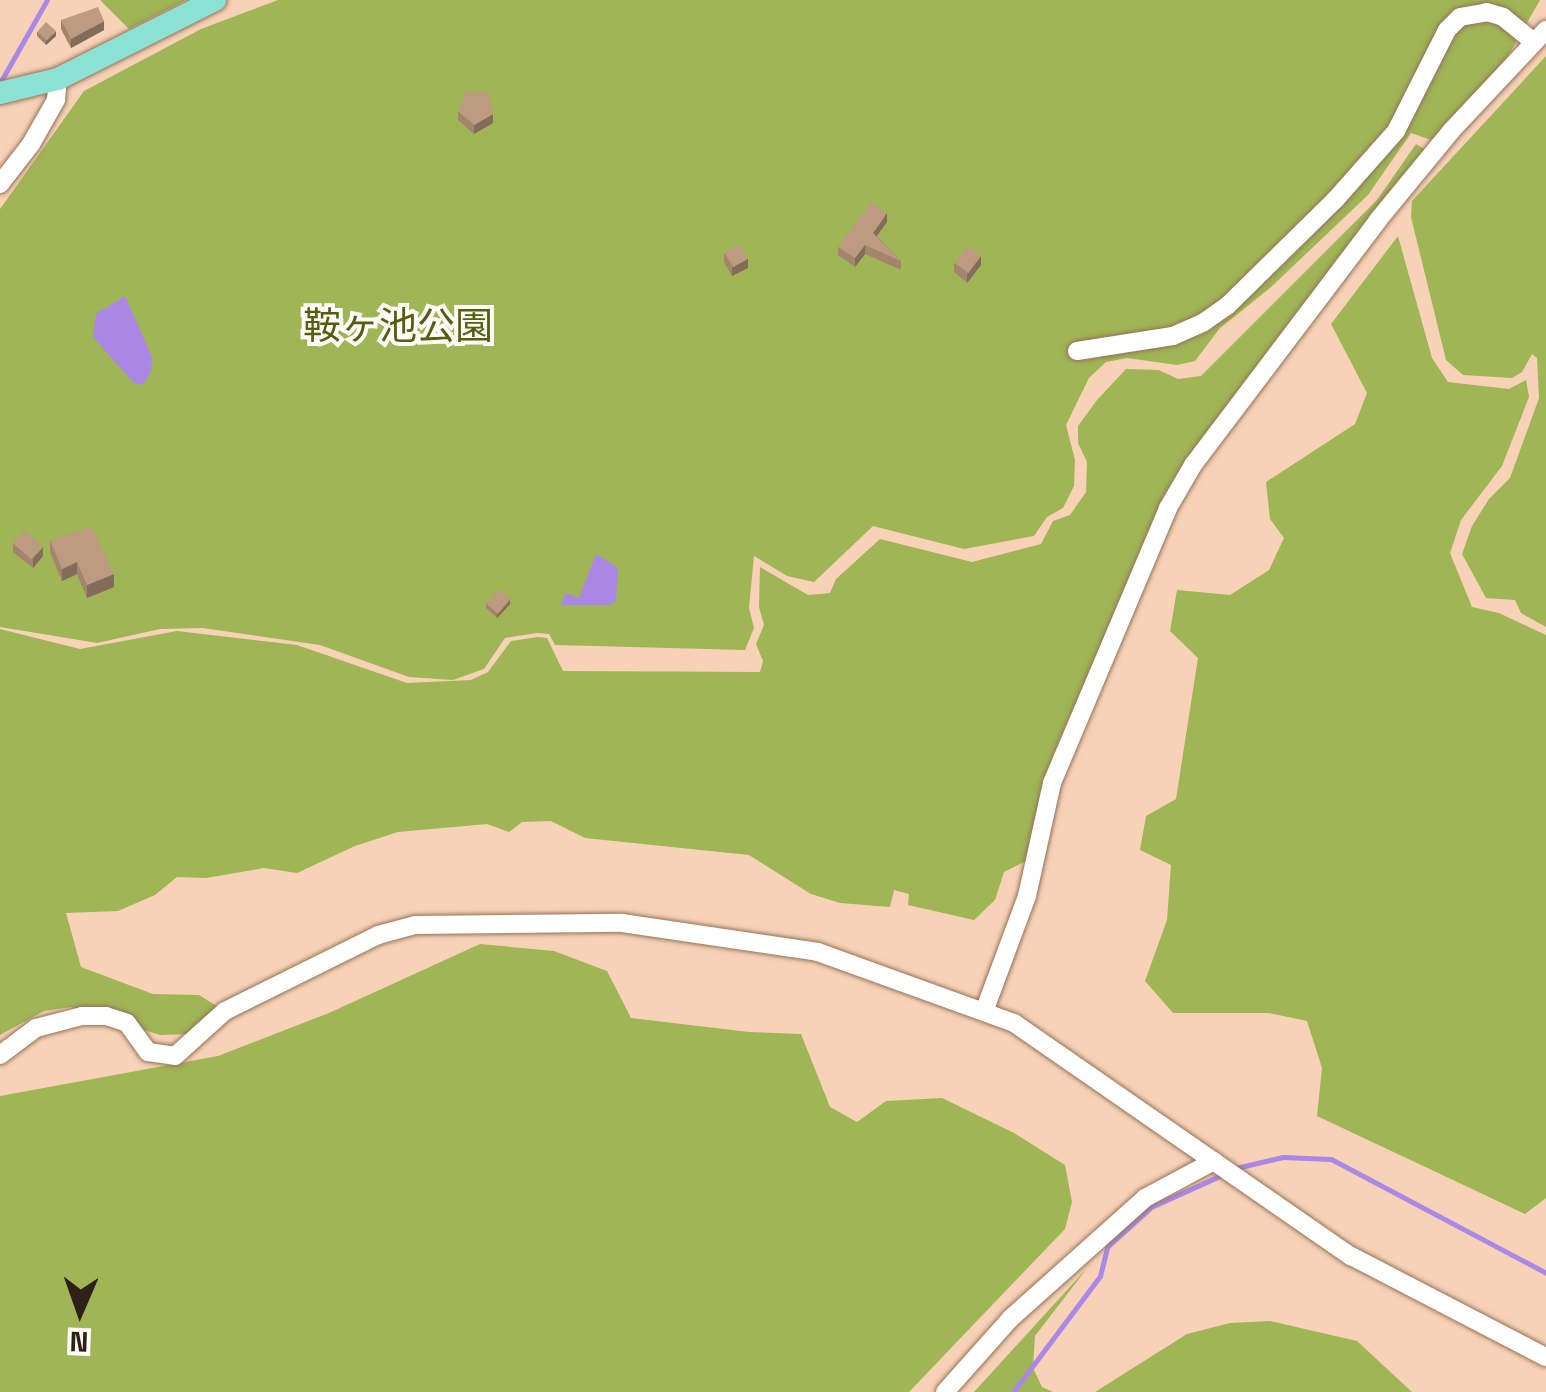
<!DOCTYPE html>
<html>
<head>
<meta charset="utf-8">
<style>
  body { margin:0 }
  #map { position:relative; width:1546px; height:1392px; overflow:hidden; background:#f7d2b6; font-family:"Space Grotesk","Noto Sans JP",sans-serif }
  div>[style] { position:absolute }
  .green>* { inset:0; background:#a0b556 }
  .water>* { inset:0; background:#ab88e6 }
  .stream>* { height:5px; margin:-2.5px; padding:0 2.5px; transform-origin:2.5px; border-radius:2.5px; background:#ab88e6 }
  .roads { filter:drop-shadow(0 0 2px #937258) drop-shadow(0 0 2px #937258) }
  .minor>* { height:18px; margin:-9px; padding:0 9px; transform-origin:9px; border-radius:9px; background:#fff }
  .major>* { height:22px; margin:-11px; padding:0 11px; transform-origin:11px; border-radius:11px; background:#8be2d4 }
  .wall>* { inset:0; background:#a3856e }
  .shaded-wall>* { inset:0; background:#846c5a }
  .building>* { inset:0; background:#bd9b80; transform-origin:0 0 }
  span { translate:-50% -50%; white-space:nowrap; text-align:center; line-height:1.15; -webkit-text-stroke:8px #fefaf7; paint-order:stroke }
  .park-label { font-size:38px; color:#515f0f }
  .north { position:absolute; left:30px; top:1262px; width:100px; height:100px; -webkit-text-stroke:8px #fefaf7; paint-order:stroke; rotate:182deg; font-size:28px; font-weight:700; line-height:40px; text-align:center; color:#2e2016 }
  .north::after { content:''; display:block; margin:auto; width:35px; height:45px; background:#2e2016; clip-path:polygon(50% 0,100% 100%,50% 72%,0 100%) }
</style>
</head>
<body>
<div id="map">
  <div class="green">
    <i style="clip-path:polygon(100px 0,186px 0,129px 29px)"></i>
    <i style="clip-path:polygon(278px 0,1540px 0,1507px 58px,1431px 140px,1411px 133px,1368px 195px,1270px 288px,1220px 328px,1195px 361px,1177px 365px,1127px 358px,1106px 362px,1089px 378px,1066px 425px,1075px 460px,1074px 486px,1063px 508px,1047px 517px,1034px 536px,964px 549px,873px 526px,814px 582px,787px 576px,754px 556px,749px 608px,754px 628px,745px 650px,555px 645px,549px 634px,537px 633px,505px 638px,484px 669px,453px 680px,409px 677px,320px 645px,203px 628px,160px 629px,97px 643px,0 627px,0 209px,84px 91px,201px 29px)"></i>
    <i style="clip-path:polygon(1546px 56px,1546px 627px,1521px 613px,1515px 600px,1486px 598px,1462px 554px,1472px 526px,1489px 499px,1510px 478px,1539px 398px,1537px 358px,1532px 354px,1522px 372px,1512px 378px,1463px 375px,1446px 360px,1411px 217px,1412px 201px)"></i>
    <i style="clip-path:polygon(1416px 144px,1426px 150px,1165px 497px,1055px 751px,1042px 788px,1026px 861px,1004px 872px,995px 900px,974px 920px,908px 905px,909px 894px,894px 890px,890px 907px,840px 903px,811px 894px,749px 855px,585px 838px,551px 821px,522px 822px,509px 832px,487px 824px,398px 832px,355px 846px,297px 873px,264px 868px,206px 878px,177px 877px,155px 895px,118px 911px,66px 913px,81px 967px,153px 994px,199px 995px,220px 1008px,190px 1034px,160px 1035px,71px 1007px,44px 1011px,0 1035px,0 629px,80px 649px,177px 631px,297px 645px,407px 683px,471px 680px,488px 672px,511px 641px,538px 637px,547px 638px,563px 671px,760px 672px,763px 661px,756px 644px,764px 625px,759px 607px,760px 567px,808px 595px,830px 593px,836px 579px,880px 539px,972px 562px,1041px 544px,1053px 521px,1070px 515px,1086px 492px,1087px 462px,1078px 443px,1078px 426px,1097px 400px,1126px 369px,1159px 370px,1178px 379px,1201px 376px,1377px 200px)"></i>
    <i style="clip-path:polygon(1398px 236px,1432px 358px,1448px 382px,1509px 389px,1526px 380px,1529px 397px,1502px 466px,1461px 520px,1450px 553px,1472px 607px,1499px 613px,1546px 635px,1546px 1198px,1525px 1214px,1317px 1116px,1322px 1068px,1307px 1021px,1269px 1013px,1173px 1013px,1145px 981px,1167px 920px,1171px 865px,1140px 850px,1146px 816px,1176px 799px,1198px 658px,1170px 631px,1177px 590px,1230px 595px,1269px 570px,1284px 538px,1270px 519px,1266px 482px,1355px 424px,1367px 393px,1331px 324px)"></i>
    <i style="clip-path:polygon(480px 944px,554px 951px,607px 971px,631px 1018px,749px 1032px,801px 1034px,830px 1107px,857px 1122px,886px 1101px,942px 1098px,1014px 1133px,1065px 1165px,1072px 1202px,1065px 1229px,909px 1392px,0 1392px,0 1096px,218px 1056px,329px 1013px)"></i>
    <i style="clip-path:polygon(1088px 1267px,1035px 1336px,1033px 1368px,1042px 1387px,1053px 1392px,974px 1392px)"></i>
    <i style="clip-path:polygon(1270px 1321px,1357px 1341px,1412px 1392px,1095px 1392px,1187px 1334px,1230px 1323px)"></i>
  </div>
  <div class="water">
    <i style="clip-path:polygon(125px 296px,152px 357px,151px 372px,143px 385px,133px 382px,93px 337px,96px 314px)"></i>
    <i style="clip-path:polygon(596px 554px,618px 568px,616px 601px,610px 605px,560px 605px,566px 593px,579px 598px)"></i>
  </div>
  <div class="stream">
    <i style="left:1px;top:81px;width:93px;rotate:-60.4deg"></i>
    <i style="left:1236px;top:1168px;width:48px;rotate:-13.2deg"></i>
    <i style="left:1283px;top:1157px;width:48px;rotate:2.4deg"></i>
    <i style="left:1331px;top:1159px;width:243px;rotate:27.9deg"></i>
    <i style="left:1013px;top:1392px;width:145px;rotate:-53.1deg"></i>
    <i style="left:1100px;top:1276px;width:30px;rotate:-76deg"></i>
    <i style="left:1107px;top:1247px;width:59px;rotate:-42.3deg"></i>
    <i style="left:1151px;top:1207px;width:78px;rotate:-24.3deg"></i>
  </div>
  <div class="roads">
    <div class="minor">
      <i style="left:0;top:184px;width:51px;rotate:-52.2deg"></i>
      <i style="left:31px;top:144px;width:51px;rotate:-60.4deg"></i>
      <i style="left:56px;top:100px;width:21px;rotate:-85deg"></i>
      <i style="left:1077px;top:351px;width:97px;rotate:-8.9deg"></i>
      <i style="left:1173px;top:336px;width:34px;rotate:-24deg"></i>
      <i style="left:1204px;top:322px;width:29px;rotate:-35deg"></i>
      <i style="left:1228px;top:305px;width:150px;rotate:-44.5deg"></i>
      <i style="left:1335px;top:200px;width:92px;rotate:-48.5deg"></i>
      <i style="left:1396px;top:131px;width:113px;rotate:-63.2deg"></i>
      <i style="left:1447px;top:30px;width:18px;rotate:-45deg"></i>
      <i style="left:1460px;top:17px;width:27px;rotate:-10deg"></i>
      <i style="left:1487px;top:12px;width:17px;rotate:17deg"></i>
      <i style="left:1503px;top:17px;width:40px;rotate:39deg"></i>
      <i style="left:985px;top:1009px;width:121px;rotate:-69.6deg"></i>
      <i style="left:1027px;top:896px;width:116px;rotate:-77.5deg"></i>
      <i style="left:1052px;top:783px;width:298px;rotate:-67.1deg"></i>
      <i style="left:1168px;top:508px;width:50px;rotate:-59.8deg"></i>
      <i style="left:1193px;top:465px;width:307px;rotate:-52.9deg"></i>
      <i style="left:1378px;top:220px;width:115px;rotate:-50.6deg"></i>
      <i style="left:1451px;top:131px;width:139px;rotate:-46.8deg"></i>
      <i style="left:0;top:1055px;width:45px;rotate:-36.9deg"></i>
      <i style="left:36px;top:1028px;width:48px;rotate:-14.6deg"></i>
      <i style="left:82px;top:1016px;width:24px"></i>
      <i style="left:106px;top:1016px;width:22px;rotate:18deg"></i>
      <i style="left:127px;top:1023px;width:36px;rotate:54deg"></i>
      <i style="left:148px;top:1052px;width:27px;rotate:8deg"></i>
      <i style="left:175px;top:1056px;width:67px;rotate:-42deg"></i>
      <i style="left:225px;top:1011px;width:171px;rotate:-26.4deg"></i>
      <i style="left:378px;top:935px;width:38px;rotate:-15deg"></i>
      <i style="left:415px;top:925px;width:207px;rotate:-0.6deg"></i>
      <i style="left:622px;top:923px;width:198px;rotate:8.4deg"></i>
      <i style="left:818px;top:952px;width:208px;rotate:19.9deg"></i>
      <i style="left:1014px;top:1023px;width:410px;rotate:34.7deg"></i>
      <i style="left:1351px;top:1256px;width:220px;rotate:27.4deg"></i>
      <i style="left:945px;top:1392px;width:99px;rotate:-48.3deg"></i>
      <i style="left:1011px;top:1318px;width:180px;rotate:-41.8deg"></i>
      <i style="left:1145px;top:1198px;width:78px;rotate:-28.2deg"></i>
    </div>
    <div class="major">
      <i style="left:0;top:93px;width:60px;rotate:-13.6deg"></i>
      <i style="left:58px;top:79px;width:176px;rotate:-26.7deg"></i>
    </div>
  </div>
  <div class="wall">
    <i style="clip-path:polygon(61px 20px,104px 30px,71px 48px,61px 29px)"></i>
    <i style="clip-path:polygon(37px 32px,56px 36px,46px 45px,37px 36px)"></i>
    <i style="clip-path:polygon(458px 111px,493px 123px,474px 134px,458px 120px)"></i>
    <i style="clip-path:polygon(887px 222px,877px 236px,901px 261px,901px 270px,865px 254px,855px 267px,838px 255px,838px 247px)"></i>
    <i style="clip-path:polygon(724px 253px,748px 268px,732px 276px,724px 262px)"></i>
    <i style="clip-path:polygon(954px 263px,981px 265px,967px 283px,954px 272px)"></i>
    <i style="clip-path:polygon(50px 540px,114px 587px,87px 598px,77px 574px,62px 581px,50px 552px)"></i>
    <i style="clip-path:polygon(13px 543px,43px 556px,33px 568px,13px 552px)"></i>
    <i style="clip-path:polygon(486px 604px,510px 604px,497px 618px,486px 608px)"></i>
  </div>
  <div class="shaded-wall">
    <i style="clip-path:polygon(104px 21px,104px 30px,71px 48px,71px 39px)"></i>
    <i style="clip-path:polygon(56px 31px,56px 36px,46px 45px,46px 41px)"></i>
    <i style="clip-path:polygon(493px 114px,493px 123px,474px 134px,474px 125px)"></i>
    <i style="clip-path:polygon(887px 213px,887px 222px,873px 241px,873px 233px)"></i>
    <i style="clip-path:polygon(865px 245px,865px 254px,855px 267px,855px 258px)"></i>
    <i style="clip-path:polygon(981px 256px,981px 265px,967px 283px,967px 274px)"></i>
    <i style="clip-path:polygon(748px 259px,748px 268px,732px 276px,732px 267px)"></i>
    <i style="clip-path:polygon(43px 547px,43px 556px,33px 568px,33px 559px)"></i>
    <i style="clip-path:polygon(77px 562px,77px 574px,62px 581px,62px 569px)"></i>
    <i style="clip-path:polygon(114px 574px,114px 587px,87px 598px,87px 585px)"></i>
    <i style="clip-path:polygon(510px 599px,510px 604px,497px 618px,497px 614px)"></i>
  </div>
  <div class="building">
    <i style="clip-path:polygon(98px 7px,104px 21px,71px 39px,61px 20px)"></i>
    <i style="left:46px;top:22px;width:13px;height:13px;rotate:42deg"></i>
    <i style="clip-path:polygon(467px 91px,489px 93px,493px 114px,474px 125px,458px 111px)"></i>
    <i style="clip-path:polygon(871px 202px,887px 213px,873px 233px,901px 261px,865px 245px,855px 258px,838px 247px)"></i>
    <i style="left:739px;top:244px;width:17px;height:17px;rotate:59deg"></i>
    <i style="left:967px;top:246px;width:17px;height:21px;rotate:36deg"></i>
    <i style="clip-path:polygon(92px 527px,114px 574px,87px 585px,77px 562px,62px 569px,50px 540px)"></i>
    <i style="left:24px;top:530px;width:25px;height:17px;rotate:42deg"></i>
    <i style="left:498px;top:589px;width:16px;height:19px;rotate:40deg"></i>
  </div>
  <div class="park-label">
    <span style="left:398px;top:327px">鞍ヶ池公園</span>
  </div>
  <div class="north">N</div>
</div>
</body>
</html>
